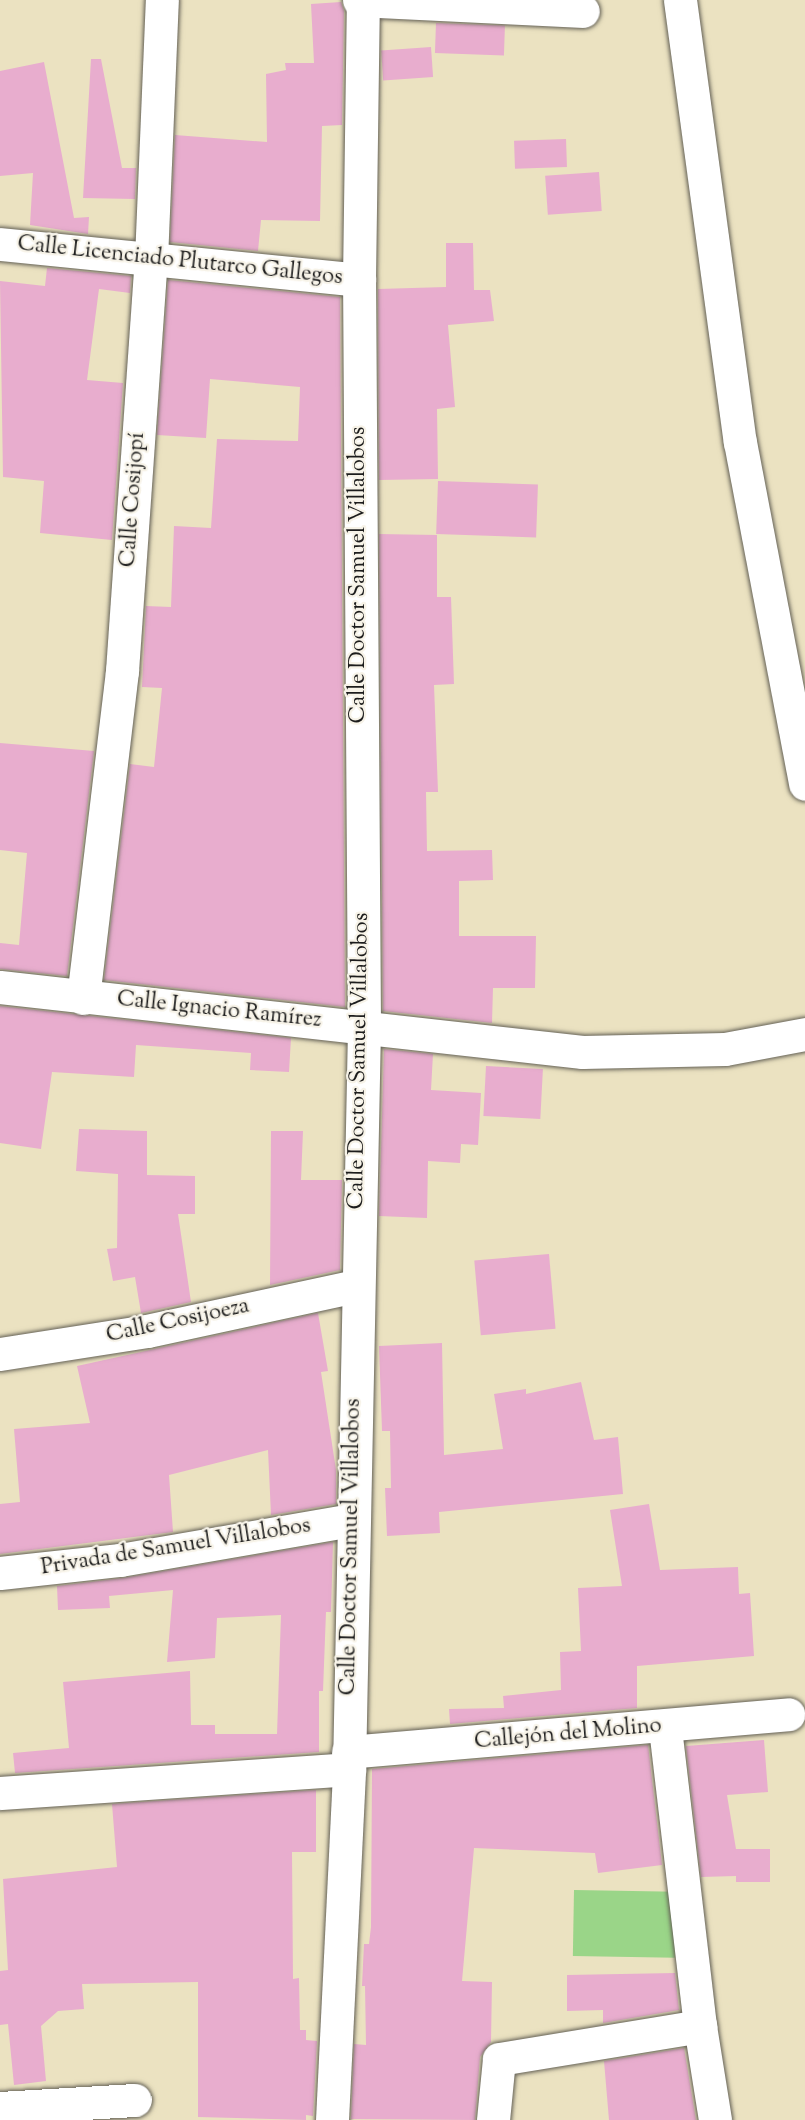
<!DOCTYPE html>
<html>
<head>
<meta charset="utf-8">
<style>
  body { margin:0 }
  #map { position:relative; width:805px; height:2120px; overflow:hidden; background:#ebe2c1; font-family:"Sorts Mill Goudy",serif }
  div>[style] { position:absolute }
  .green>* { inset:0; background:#9ad588; transform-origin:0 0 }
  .building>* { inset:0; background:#e8adce; transform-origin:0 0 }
  .roads { filter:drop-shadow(0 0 2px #646156) drop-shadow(0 0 2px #646156) }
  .minor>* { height:33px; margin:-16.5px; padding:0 16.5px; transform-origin:16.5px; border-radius:16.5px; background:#fff }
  span { translate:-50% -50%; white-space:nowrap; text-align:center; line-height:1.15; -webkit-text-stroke:4.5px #f7f3e8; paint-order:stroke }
  .street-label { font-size:22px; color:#1c1c1c }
</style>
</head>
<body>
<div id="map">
  <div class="green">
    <i style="left:574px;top:1890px;width:102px;height:66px;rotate:1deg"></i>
  </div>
  <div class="building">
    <i style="clip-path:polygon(341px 2px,344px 11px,342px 125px,322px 126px,320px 221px,261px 220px,258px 251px,170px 242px,175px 135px,267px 142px,266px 74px,286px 70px,285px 63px,314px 63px,311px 4px)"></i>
    <i style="left:436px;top:23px;width:69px;height:30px;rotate:2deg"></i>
    <i style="left:431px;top:47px;width:30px;height:50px;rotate:86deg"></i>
    <i style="clip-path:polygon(91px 59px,101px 59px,122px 168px,136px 168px,135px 199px,83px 198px)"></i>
    <i style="clip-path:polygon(44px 62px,74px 218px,89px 217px,88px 234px,30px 225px,33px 173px,0 176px,0 71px)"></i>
    <i style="left:566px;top:139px;width:28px;height:52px;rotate:88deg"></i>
    <i style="left:599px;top:172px;width:39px;height:54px;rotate:86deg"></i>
    <i style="clip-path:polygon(446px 243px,473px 243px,474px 290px,490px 290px,494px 321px,448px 325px,455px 407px,437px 409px,438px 479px,379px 480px,378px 289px,446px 287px)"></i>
    <i style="clip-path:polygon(47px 268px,131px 276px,130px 293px,99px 289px,87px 380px,123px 383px,112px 540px,40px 533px,44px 481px,3px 477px,0 281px,45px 286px)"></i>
    <i style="clip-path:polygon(168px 280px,340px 297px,345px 1007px,104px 980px,130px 764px,154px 767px,162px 688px,142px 687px,146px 606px,171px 607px,174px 526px,211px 528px,217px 439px,298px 441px,300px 387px,210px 379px,206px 438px,157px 435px)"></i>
    <i style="left:438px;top:481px;width:100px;height:53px;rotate:2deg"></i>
    <i style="clip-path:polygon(379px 534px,437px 535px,437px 597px,451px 597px,454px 684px,434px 685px,438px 792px,426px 792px,427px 851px,492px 850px,493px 880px,459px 881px,459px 936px,536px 936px,535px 988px,493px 988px,492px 1023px,383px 1011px)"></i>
    <i style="clip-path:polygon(0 743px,94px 751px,67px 976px,0 969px,0 943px,19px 945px,27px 853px,0 850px)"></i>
    <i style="clip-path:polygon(0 1006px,291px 1038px,289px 1072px,250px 1070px,251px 1053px,136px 1045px,134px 1077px,52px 1072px,41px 1149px,0 1143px)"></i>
    <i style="clip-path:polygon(384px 1049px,433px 1054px,431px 1090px,481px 1093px,478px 1145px,461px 1144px,460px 1163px,428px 1161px,427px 1218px,379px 1216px)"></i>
    <i style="left:486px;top:1066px;width:57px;height:50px;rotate:3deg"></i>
    <i style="clip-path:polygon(79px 1129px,147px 1131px,147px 1175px,195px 1176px,195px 1214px,178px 1214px,191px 1302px,141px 1313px,135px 1277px,113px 1281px,107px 1249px,117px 1248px,118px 1174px,76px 1171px)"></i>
    <i style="clip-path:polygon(271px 1131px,303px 1131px,301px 1180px,342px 1180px,340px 1270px,270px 1285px)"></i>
    <i style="left:549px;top:1254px;width:75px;height:75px;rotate:85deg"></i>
    <i style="clip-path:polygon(318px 1313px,328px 1371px,321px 1372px,336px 1470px,336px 1504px,271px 1515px,268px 1450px,169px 1475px,173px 1532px,0 1554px,0 1504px,20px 1502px,14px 1429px,90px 1423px,77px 1366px)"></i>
    <i style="clip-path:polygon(442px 1343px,444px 1455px,503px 1449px,494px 1394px,526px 1389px,526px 1394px,581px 1382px,594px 1440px,618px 1437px,623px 1494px,439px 1512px,440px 1533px,387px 1536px,385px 1488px,391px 1488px,390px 1431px,382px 1431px,379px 1346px)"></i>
    <i style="clip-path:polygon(649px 1504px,660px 1570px,738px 1567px,739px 1594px,750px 1593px,754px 1656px,637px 1666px,637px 1708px,450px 1724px,449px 1709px,504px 1708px,503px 1696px,561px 1690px,560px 1652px,581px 1651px,578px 1588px,622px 1586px,610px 1510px)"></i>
    <i style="clip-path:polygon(333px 1542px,331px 1612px,326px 1612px,323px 1691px,319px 1691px,319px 1752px,15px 1773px,13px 1753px,69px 1748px,63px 1682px,190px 1671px,191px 1725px,215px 1725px,215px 1734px,277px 1734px,281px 1615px,217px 1618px,215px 1658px,167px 1662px,173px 1590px,109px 1596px,110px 1608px,58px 1610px,57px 1586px,123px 1578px)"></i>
    <i style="clip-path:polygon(764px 1740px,768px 1792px,727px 1795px,736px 1849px,770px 1849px,770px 1882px,736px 1882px,736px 1876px,701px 1877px,686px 1746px)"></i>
    <i style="clip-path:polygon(648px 1745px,662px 1865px,598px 1873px,595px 1853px,474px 1848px,462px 1981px,492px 1982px,491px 2042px,480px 2057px,475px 2120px,351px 2119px,354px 2044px,366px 2045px,365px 1986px,362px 1986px,364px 1944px,369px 1944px,371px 1927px,372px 1769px)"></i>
    <i style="clip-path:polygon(316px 1790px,316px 1852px,292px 1852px,293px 1979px,299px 1978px,300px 2030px,306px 2030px,306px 2040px,317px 2041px,313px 2116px,306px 2115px,306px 2120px,198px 2117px,198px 1982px,82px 1984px,84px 2009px,58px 2011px,41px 2026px,46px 2081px,14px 2085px,8px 2024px,0 2025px,0 1971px,8px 1970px,3px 1879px,117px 1867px,112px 1804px)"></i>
    <i style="clip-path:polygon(675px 1973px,679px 2010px,603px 2023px,603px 2010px,567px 2011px,567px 1975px)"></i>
    <i style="clip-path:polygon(684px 2048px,696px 2120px,609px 2120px,604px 2061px)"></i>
  </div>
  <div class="roads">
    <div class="minor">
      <i style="left:359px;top:0;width:224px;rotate:2.8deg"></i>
      <i style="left:680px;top:0;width:446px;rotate:82.3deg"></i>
      <i style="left:740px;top:442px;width:348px;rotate:79.2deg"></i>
      <i style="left:0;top:244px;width:361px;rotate:5.7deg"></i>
      <i style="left:0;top:987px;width:586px;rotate:6.37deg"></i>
      <i style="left:582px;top:1052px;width:143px;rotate:-1.2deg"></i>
      <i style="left:725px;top:1049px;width:81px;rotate:-10.6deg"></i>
      <i style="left:83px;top:998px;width:329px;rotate:-83.2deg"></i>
      <i style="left:122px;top:671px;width:413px;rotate:-86deg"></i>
      <i style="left:151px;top:259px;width:259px;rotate:-87.6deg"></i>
      <i style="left:0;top:1354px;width:149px;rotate:-8.9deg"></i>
      <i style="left:147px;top:1331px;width:214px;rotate:-12.2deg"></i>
      <i style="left:0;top:1573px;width:121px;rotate:-6.2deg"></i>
      <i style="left:120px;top:1560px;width:235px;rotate:-9.8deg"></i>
      <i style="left:348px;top:1752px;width:442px;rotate:-4.9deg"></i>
      <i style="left:0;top:1793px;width:350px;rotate:-3.9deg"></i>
      <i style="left:700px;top:2026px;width:95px;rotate:80.9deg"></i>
      <i style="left:0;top:2108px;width:135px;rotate:-3.4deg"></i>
      <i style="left:332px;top:2120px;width:351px;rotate:-87.2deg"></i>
      <i style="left:349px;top:1769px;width:744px;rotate:-88.84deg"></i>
      <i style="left:364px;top:1025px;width:745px;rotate:-90.38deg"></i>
      <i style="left:359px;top:280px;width:278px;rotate:-89.2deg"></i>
      <i style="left:493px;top:2120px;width:61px;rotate:-84.4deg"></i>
      <i style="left:499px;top:2059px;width:204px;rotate:-9.3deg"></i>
      <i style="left:700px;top:2026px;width:301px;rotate:-96.7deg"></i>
    </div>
  </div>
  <div class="street-label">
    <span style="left:180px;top:262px;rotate:6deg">Calle Licenciado Plutarco Gallegos</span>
    <span style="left:134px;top:500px;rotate:-86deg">Calle Cosijopí</span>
    <span style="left:360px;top:575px;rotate:-90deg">Calle Doctor Samuel Villalobos</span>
    <span style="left:219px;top:1011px;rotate:6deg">Calle Ignacio Ramírez</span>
    <span style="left:360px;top:1061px;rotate:-89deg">Calle Doctor Samuel Villalobos</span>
    <span style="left:178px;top:1322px;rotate:-12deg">Calle Cosijoeza</span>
    <span style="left:352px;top:1547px;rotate:-89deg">Calle Doctor Samuel Villalobos</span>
    <span style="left:176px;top:1548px;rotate:-9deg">Privada de Samuel Villalobos</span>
    <span style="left:568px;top:1735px;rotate:-5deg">Callejón del Molino</span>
  </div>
</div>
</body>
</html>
